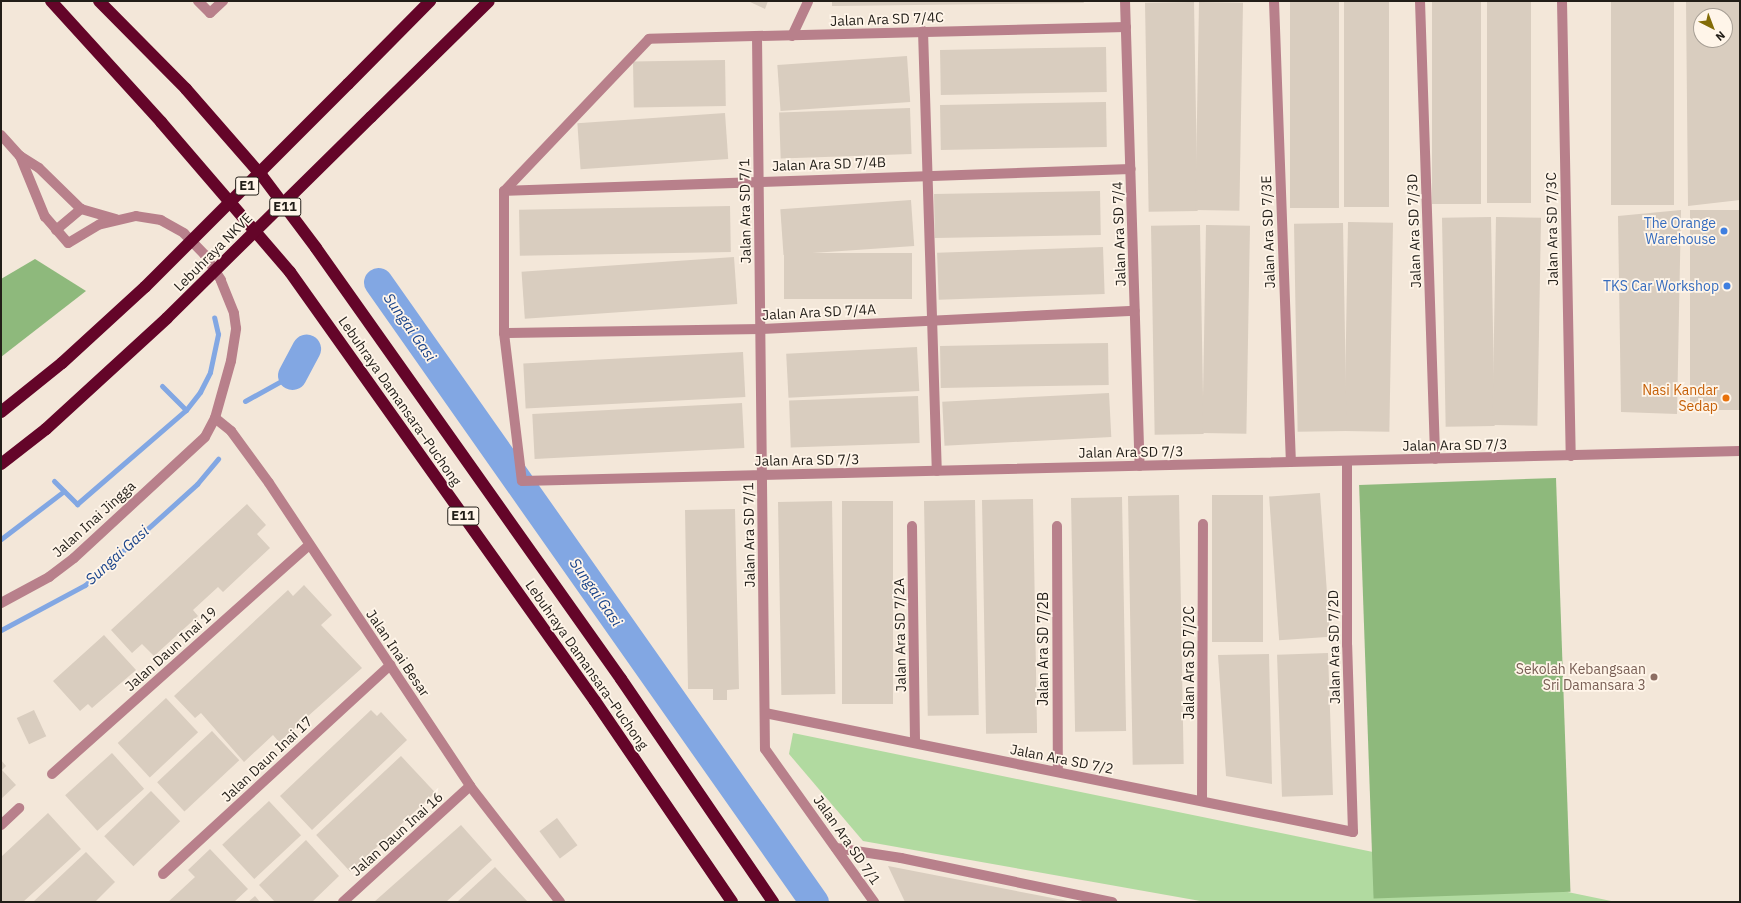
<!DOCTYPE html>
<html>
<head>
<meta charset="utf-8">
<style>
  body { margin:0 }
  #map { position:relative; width:1741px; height:903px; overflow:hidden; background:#f3e7d9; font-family:"IBM Plex Sans",sans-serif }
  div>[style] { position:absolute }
  .green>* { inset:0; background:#b1daa0 }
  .forest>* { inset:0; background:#8eb97c; transform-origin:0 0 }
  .stream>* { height:5px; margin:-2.5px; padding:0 2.5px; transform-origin:2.5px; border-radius:2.5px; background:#82a7e3 }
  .river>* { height:29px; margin:-14.5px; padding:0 14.5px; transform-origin:14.5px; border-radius:14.5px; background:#82a7e3 }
  .building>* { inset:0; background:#d9cdbf; transform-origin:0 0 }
  .minor>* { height:10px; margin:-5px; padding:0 5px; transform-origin:5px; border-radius:5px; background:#b8808b }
  .motorway>* { height:12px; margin:-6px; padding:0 6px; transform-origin:6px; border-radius:6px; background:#640529 }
  .motorway-bridge>* { height:12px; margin:-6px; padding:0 6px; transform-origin:6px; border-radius:6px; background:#640529 }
  .dots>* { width:11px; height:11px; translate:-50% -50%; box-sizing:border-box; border:2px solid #fff5e9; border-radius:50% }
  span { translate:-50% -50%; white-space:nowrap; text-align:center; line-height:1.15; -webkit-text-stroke:3.5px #fff5e9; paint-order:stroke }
  .shield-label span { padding:1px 3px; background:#fff5e9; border:1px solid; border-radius:3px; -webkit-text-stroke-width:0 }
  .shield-label { font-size:13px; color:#221e18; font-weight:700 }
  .street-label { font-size:14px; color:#221e18 }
  .shop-label { font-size:14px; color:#366cbe }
  .right { translate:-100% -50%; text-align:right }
  .food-label { font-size:14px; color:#c56008 }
  .education-label { font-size:14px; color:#785e54 }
  .water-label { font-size:15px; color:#19438a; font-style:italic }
  .frame { position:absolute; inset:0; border:2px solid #221e18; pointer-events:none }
  .north { position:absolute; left:1693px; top:8px; width:40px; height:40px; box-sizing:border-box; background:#fff5e9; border:1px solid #a79f95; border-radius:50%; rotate:138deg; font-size:11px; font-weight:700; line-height:16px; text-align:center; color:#221e18 }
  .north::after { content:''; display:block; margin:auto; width:14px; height:18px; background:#836c07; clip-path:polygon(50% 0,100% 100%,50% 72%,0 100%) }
</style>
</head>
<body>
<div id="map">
  <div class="green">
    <i style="clip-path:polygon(793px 733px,1373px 852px,1616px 902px,1206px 902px,863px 841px,789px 754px)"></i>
  </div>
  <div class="forest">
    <i style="clip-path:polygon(35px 259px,86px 291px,1px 357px,1px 279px)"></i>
    <i style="left:1556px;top:478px;width:414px;height:197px;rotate:88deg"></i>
  </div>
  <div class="stream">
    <i style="left:162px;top:386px;width:34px;rotate:45deg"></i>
    <i style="left:245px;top:401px;width:54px;rotate:-29deg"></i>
    <i style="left:54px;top:481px;width:33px;rotate:45deg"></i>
    <i style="left:77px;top:504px;width:144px;rotate:-40.8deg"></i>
    <i style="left:186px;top:410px;width:23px;rotate:-52deg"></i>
    <i style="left:200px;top:392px;width:22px;rotate:-63deg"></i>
    <i style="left:210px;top:372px;width:39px;rotate:-78deg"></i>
    <i style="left:218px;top:334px;width:17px;rotate:-103deg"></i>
    <i style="left:1px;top:539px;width:79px;rotate:-37.3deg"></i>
    <i style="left:1px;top:630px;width:95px;rotate:-28.2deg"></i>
    <i style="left:85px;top:585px;width:151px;rotate:-42deg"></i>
    <i style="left:197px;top:484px;width:33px;rotate:-50deg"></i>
  </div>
  <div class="river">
    <i style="left:378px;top:282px;width:758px;rotate:54.88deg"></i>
    <i style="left:292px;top:375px;width:30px;rotate:-62deg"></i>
  </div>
  <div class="building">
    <i style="clip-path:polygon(748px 1px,768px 1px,765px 9px)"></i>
    <i style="clip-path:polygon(832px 1px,1083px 1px,1084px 3px,832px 6px)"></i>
    <i style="left:1290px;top:1px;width:49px;height:207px"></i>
    <i style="left:1344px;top:1px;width:45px;height:206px"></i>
    <i style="left:1432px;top:1px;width:49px;height:203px"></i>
    <i style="left:1487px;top:1px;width:44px;height:202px"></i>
    <i style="left:1611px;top:1px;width:63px;height:204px"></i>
    <i style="clip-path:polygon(evenodd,1686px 1px,1740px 1px,1740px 200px,1688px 206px,1686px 1px,1701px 16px,1725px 16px,1725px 40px,1701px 40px,1701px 16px)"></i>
    <i style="left:1194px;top:2px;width:209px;height:49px;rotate:89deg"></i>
    <i style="left:1199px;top:2px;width:44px;height:208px;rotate:1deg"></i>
    <i style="left:1106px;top:47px;width:45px;height:166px;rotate:89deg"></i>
    <i style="left:907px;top:56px;width:46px;height:130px;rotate:86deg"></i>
    <i style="left:725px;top:60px;width:46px;height:92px;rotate:89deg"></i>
    <i style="left:1106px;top:102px;width:45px;height:166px;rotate:89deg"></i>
    <i style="left:910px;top:108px;width:46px;height:131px;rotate:88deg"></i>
    <i style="left:725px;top:113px;width:46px;height:148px;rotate:86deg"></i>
    <i style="left:1100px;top:191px;width:44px;height:166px;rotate:89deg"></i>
    <i style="left:911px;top:200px;width:46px;height:131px;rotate:86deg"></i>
    <i style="left:730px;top:206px;width:46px;height:211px;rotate:89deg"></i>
    <i style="clip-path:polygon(1681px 210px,1677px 414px,1621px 412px,1618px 216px)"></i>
    <i style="left:1740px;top:210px;width:200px;height:50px;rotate:90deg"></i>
    <i style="left:1491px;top:217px;width:209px;height:49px;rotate:89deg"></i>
    <i style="left:1496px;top:217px;width:45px;height:208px;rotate:1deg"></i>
    <i style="left:1348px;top:222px;width:45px;height:209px;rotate:1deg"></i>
    <i style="left:1343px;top:223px;width:208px;height:49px;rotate:89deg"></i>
    <i style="left:1200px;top:225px;width:209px;height:49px;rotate:89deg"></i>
    <i style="left:1206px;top:225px;width:44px;height:208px;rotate:1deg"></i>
    <i style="left:1103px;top:247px;width:47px;height:166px;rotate:88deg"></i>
    <i style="left:912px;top:253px;width:46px;height:128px;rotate:90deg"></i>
    <i style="left:734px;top:257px;width:47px;height:213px;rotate:86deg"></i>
    <i style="left:1108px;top:343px;width:42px;height:168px;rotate:89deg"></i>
    <i style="left:917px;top:347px;width:44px;height:131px;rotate:87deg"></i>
    <i style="left:743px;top:352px;width:45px;height:220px;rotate:87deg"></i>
    <i style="left:1109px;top:393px;width:44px;height:167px;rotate:87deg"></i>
    <i style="left:918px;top:396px;width:47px;height:129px;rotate:88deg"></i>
    <i style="left:742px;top:403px;width:45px;height:210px;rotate:87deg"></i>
    <i style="left:1320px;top:493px;width:144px;height:51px;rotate:86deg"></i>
    <i style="left:1179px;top:495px;width:269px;height:51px;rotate:89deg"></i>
    <i style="left:1212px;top:495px;width:51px;height:147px"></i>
    <i style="left:1122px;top:497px;width:234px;height:51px;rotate:89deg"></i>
    <i style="left:1033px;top:499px;width:234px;height:51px;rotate:89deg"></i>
    <i style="left:975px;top:500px;width:215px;height:51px;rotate:89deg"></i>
    <i style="left:832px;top:501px;width:193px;height:54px;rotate:89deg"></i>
    <i style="left:893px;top:501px;width:203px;height:51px;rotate:90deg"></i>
    <i style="clip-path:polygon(247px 504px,266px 525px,257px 534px,270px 548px,223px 592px,218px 587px,193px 610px,198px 616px,154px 656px,142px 644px,132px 653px,111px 630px)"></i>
    <i style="clip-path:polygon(735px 509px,739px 689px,727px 690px,727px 700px,713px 700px,713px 689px,688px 689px,685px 510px)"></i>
    <i style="clip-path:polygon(304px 585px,332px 615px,321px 625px,362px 668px,279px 742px,273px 735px,244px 762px,201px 713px,195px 718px,174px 696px,288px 590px,293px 596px)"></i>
    <i style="clip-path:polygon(104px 635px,136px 670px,92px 708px,88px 704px,80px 711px,53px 681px)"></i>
    <i style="left:1328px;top:653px;width:142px;height:51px;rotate:88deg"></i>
    <i style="clip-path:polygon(1269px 654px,1272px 784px,1226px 776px,1218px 655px)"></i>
    <i style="left:166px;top:698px;width:47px;height:66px;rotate:47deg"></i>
    <i style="left:34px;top:710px;width:29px;height:19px;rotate:65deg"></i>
    <i style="clip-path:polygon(371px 710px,377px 716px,381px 712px,407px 740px,312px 830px,280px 796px)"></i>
    <i style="left:212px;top:731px;width:40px;height:75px;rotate:47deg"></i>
    <i style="left:112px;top:753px;width:48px;height:63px;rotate:48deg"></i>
    <i style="left:401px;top:756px;width:50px;height:116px;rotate:47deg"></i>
    <i style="clip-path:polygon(1px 760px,6px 766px,2px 770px,16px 785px,1px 799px)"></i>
    <i style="left:151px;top:791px;width:42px;height:65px;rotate:46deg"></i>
    <i style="left:269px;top:801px;width:47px;height:64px;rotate:47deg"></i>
    <i style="clip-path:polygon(48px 813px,81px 849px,23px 902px,1px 902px,1px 857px)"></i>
    <i style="left:557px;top:818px;width:34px;height:22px;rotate:53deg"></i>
    <i style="clip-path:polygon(461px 825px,492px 860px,446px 902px,374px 902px)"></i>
    <i style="clip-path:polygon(306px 840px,339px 876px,312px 902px,275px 902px,259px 885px)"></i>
    <i style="clip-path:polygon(210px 849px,248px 889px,234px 902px,168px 902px,195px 877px,188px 870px)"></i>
    <i style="clip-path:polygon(86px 852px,115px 882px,95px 902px,33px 902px)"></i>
    <i style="clip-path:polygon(888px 866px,1068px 901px,1067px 902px,905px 902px)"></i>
    <i style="clip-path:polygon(495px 867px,528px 902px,457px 902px)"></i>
    <i style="clip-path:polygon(255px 896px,260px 902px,248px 902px)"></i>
  </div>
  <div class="minor">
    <i style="left:198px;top:1px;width:17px;rotate:45deg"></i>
    <i style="left:210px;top:13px;width:18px;rotate:-43deg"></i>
    <i style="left:1125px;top:1px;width:465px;rotate:88.2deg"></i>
    <i style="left:1274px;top:1px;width:461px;rotate:87.9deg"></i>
    <i style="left:1420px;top:1px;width:458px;rotate:88.1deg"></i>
    <i style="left:1562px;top:1px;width:455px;rotate:88.9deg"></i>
    <i style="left:1126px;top:27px;width:477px;rotate:178.6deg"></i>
    <i style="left:649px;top:39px;width:210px;rotate:133.6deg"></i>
    <i style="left:504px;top:191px;width:142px;rotate:90deg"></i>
    <i style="left:504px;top:333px;width:149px;rotate:83.1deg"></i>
    <i style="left:522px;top:481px;width:1218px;rotate:-1.41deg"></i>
    <i style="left:923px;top:31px;width:440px;rotate:88.2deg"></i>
    <i style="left:757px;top:36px;width:713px;rotate:89.36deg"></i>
    <i style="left:765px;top:749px;width:188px;rotate:54.5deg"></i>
    <i style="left:792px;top:36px;width:38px;rotate:-65deg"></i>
    <i style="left:1px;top:135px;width:28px;rotate:48deg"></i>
    <i style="left:20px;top:156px;width:22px;rotate:32deg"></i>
    <i style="left:39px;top:168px;width:59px;rotate:44.3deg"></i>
    <i style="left:81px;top:209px;width:37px;rotate:16deg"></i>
    <i style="left:504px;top:191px;width:627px;rotate:-2.01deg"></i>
    <i style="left:56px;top:230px;width:33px;rotate:-40deg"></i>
    <i style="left:504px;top:333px;width:257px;rotate:-0.9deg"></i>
    <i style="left:761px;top:329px;width:374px;rotate:-2.8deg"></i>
    <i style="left:215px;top:418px;width:21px;rotate:39deg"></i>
    <i style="left:231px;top:431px;width:64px;rotate:53.8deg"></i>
    <i style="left:269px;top:483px;width:364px;rotate:56.4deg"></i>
    <i style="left:470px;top:786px;width:147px;rotate:52.2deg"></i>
    <i style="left:912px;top:526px;width:217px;rotate:89.2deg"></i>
    <i style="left:1057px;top:526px;width:246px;rotate:89.8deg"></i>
    <i style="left:1px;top:603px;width:55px;rotate:-28.4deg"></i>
    <i style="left:49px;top:577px;width:31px;rotate:-37deg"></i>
    <i style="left:74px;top:558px;width:178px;rotate:-42.7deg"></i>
    <i style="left:205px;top:437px;width:21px;rotate:-62deg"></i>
    <i style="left:215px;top:418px;width:59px;rotate:-74.3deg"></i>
    <i style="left:231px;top:361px;width:33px;rotate:-81deg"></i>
    <i style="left:236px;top:328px;width:15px;rotate:-98deg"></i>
    <i style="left:234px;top:313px;width:35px;rotate:-112deg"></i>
    <i style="left:221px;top:280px;width:30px;rotate:-123deg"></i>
    <i style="left:205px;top:255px;width:30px;rotate:-134deg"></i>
    <i style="left:184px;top:233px;width:26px;rotate:-151deg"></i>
    <i style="left:161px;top:220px;width:25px;rotate:-171deg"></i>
    <i style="left:136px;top:216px;width:37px;rotate:167deg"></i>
    <i style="left:100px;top:224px;width:37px;rotate:149deg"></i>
    <i style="left:68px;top:243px;width:35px;rotate:-131deg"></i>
    <i style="left:45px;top:217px;width:66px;rotate:-112.3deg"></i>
    <i style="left:765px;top:713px;width:600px;rotate:11.44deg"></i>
    <i style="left:1353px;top:832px;width:187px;rotate:-91.8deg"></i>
    <i style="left:1347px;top:645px;width:184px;rotate:-90deg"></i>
    <i style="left:52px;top:774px;width:344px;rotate:-41.7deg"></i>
    <i style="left:1202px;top:801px;width:277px;rotate:-89.8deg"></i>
    <i style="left:1px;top:825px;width:25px;rotate:-43deg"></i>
    <i style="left:836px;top:848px;width:66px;rotate:8.7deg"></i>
    <i style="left:901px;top:858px;width:216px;rotate:11.8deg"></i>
    <i style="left:163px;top:874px;width:309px;rotate:-42.6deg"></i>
    <i style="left:343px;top:902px;width:172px;rotate:-42.4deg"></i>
  </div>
  <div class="motorway">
    <i style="left:51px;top:1px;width:164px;rotate:47.7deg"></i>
    <i style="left:161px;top:122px;width:198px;rotate:49.3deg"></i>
    <i style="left:290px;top:272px;width:526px;rotate:54.59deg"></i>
    <i style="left:595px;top:701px;width:243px;rotate:55.7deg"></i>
    <i style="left:99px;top:1px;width:124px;rotate:45.3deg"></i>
    <i style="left:186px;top:89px;width:116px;rotate:48.9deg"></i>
    <i style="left:262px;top:176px;width:90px;rotate:53.1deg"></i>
    <i style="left:316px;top:248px;width:528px;rotate:54.71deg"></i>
    <i style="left:621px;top:679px;width:270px;rotate:55.7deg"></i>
    <i style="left:348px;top:84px;width:117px;rotate:-45.3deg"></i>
    <i style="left:371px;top:117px;width:165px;rotate:-44.5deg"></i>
    <i style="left:1px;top:412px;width:78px;rotate:-38.8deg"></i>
    <i style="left:62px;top:363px;width:113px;rotate:-42.5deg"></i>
    <i style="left:1px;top:464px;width:57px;rotate:-37.9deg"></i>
    <i style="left:46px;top:429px;width:164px;rotate:-42.5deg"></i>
  </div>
  <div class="motorway-bridge">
    <i style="left:145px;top:287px;width:287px;rotate:-45deg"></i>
    <i style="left:167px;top:318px;width:286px;rotate:-44.6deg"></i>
  </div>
  <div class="dots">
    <i style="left:1724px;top:231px;background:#3f7fe0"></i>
    <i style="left:1727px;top:286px;background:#3f7fe0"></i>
    <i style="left:1726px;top:398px;background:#e8710a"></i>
    <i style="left:1654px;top:677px;background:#8d6e63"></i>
  </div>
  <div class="shield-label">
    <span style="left:247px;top:186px">E1</span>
    <span style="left:285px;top:207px">E11</span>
    <span style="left:463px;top:516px">E11</span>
  </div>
  <div class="street-label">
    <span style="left:887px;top:19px;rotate:-2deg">Jalan Ara SD 7/4C</span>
    <span style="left:829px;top:164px;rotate:-2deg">Jalan Ara SD 7/4B</span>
    <span style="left:745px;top:211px;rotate:-91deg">Jalan Ara SD 7/1</span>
    <span style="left:1552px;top:229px;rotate:-91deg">Jalan Ara SD 7/3C</span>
    <span style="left:1414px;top:231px;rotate:-92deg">Jalan Ara SD 7/3D</span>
    <span style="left:1268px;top:232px;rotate:-92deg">Jalan Ara SD 7/3E</span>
    <span style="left:1119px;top:234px;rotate:-92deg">Jalan Ara SD 7/4</span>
    <span style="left:213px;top:252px;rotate:-45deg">Lebuhraya NKVE</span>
    <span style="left:819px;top:312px;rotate:-3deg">Jalan Ara SD 7/4A</span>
    <span style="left:400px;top:401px;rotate:55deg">Lebuhraya Damansara–Puchong</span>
    <span style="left:1455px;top:445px;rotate:-1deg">Jalan Ara SD 7/3</span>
    <span style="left:1131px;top:452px;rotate:-1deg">Jalan Ara SD 7/3</span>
    <span style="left:807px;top:460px;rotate:-1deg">Jalan Ara SD 7/3</span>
    <span style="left:94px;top:519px;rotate:-42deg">Jalan Inai Jingga</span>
    <span style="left:749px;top:535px;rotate:-91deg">Jalan Ara SD 7/1</span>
    <span style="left:900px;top:635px;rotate:-91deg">Jalan Ara SD 7/2A</span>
    <span style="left:1334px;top:647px;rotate:-91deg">Jalan Ara SD 7/2D</span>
    <span style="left:171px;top:649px;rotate:-42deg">Jalan Daun Inai 19</span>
    <span style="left:1043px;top:649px;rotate:-90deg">Jalan Ara SD 7/2B</span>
    <span style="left:398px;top:653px;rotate:56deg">Jalan Inai Besar</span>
    <span style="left:1189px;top:663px;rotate:-90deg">Jalan Ara SD 7/2C</span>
    <span style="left:587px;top:665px;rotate:55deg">Lebuhraya Damansara–Puchong</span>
    <span style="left:267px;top:759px;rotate:-43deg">Jalan Daun Inai 17</span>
    <span style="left:1062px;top:759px;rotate:11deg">Jalan Ara SD 7/2</span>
    <span style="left:397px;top:834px;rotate:-42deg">Jalan Daun Inai 16</span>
    <span style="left:847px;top:840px;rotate:55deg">Jalan Ara SD 7/1</span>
  </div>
  <div class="shop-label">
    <span class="right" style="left:1716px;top:231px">The Orange<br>Warehouse</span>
    <span class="right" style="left:1719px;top:286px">TKS Car Workshop</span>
  </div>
  <div class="food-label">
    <span class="right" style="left:1718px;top:398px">Nasi Kandar<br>Sedap</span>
  </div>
  <div class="education-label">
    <span class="right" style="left:1646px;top:677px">Sekolah Kebangsaan<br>Sri Damansara 3</span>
  </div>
  <div class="water-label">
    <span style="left:410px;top:327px;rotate:55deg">Sungai Gasi</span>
    <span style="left:117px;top:555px;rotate:-42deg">Sungai Gasi</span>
    <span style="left:596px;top:592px;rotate:55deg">Sungai Gasi</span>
  </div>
  <div class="frame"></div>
  <div class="north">N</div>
</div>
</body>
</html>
